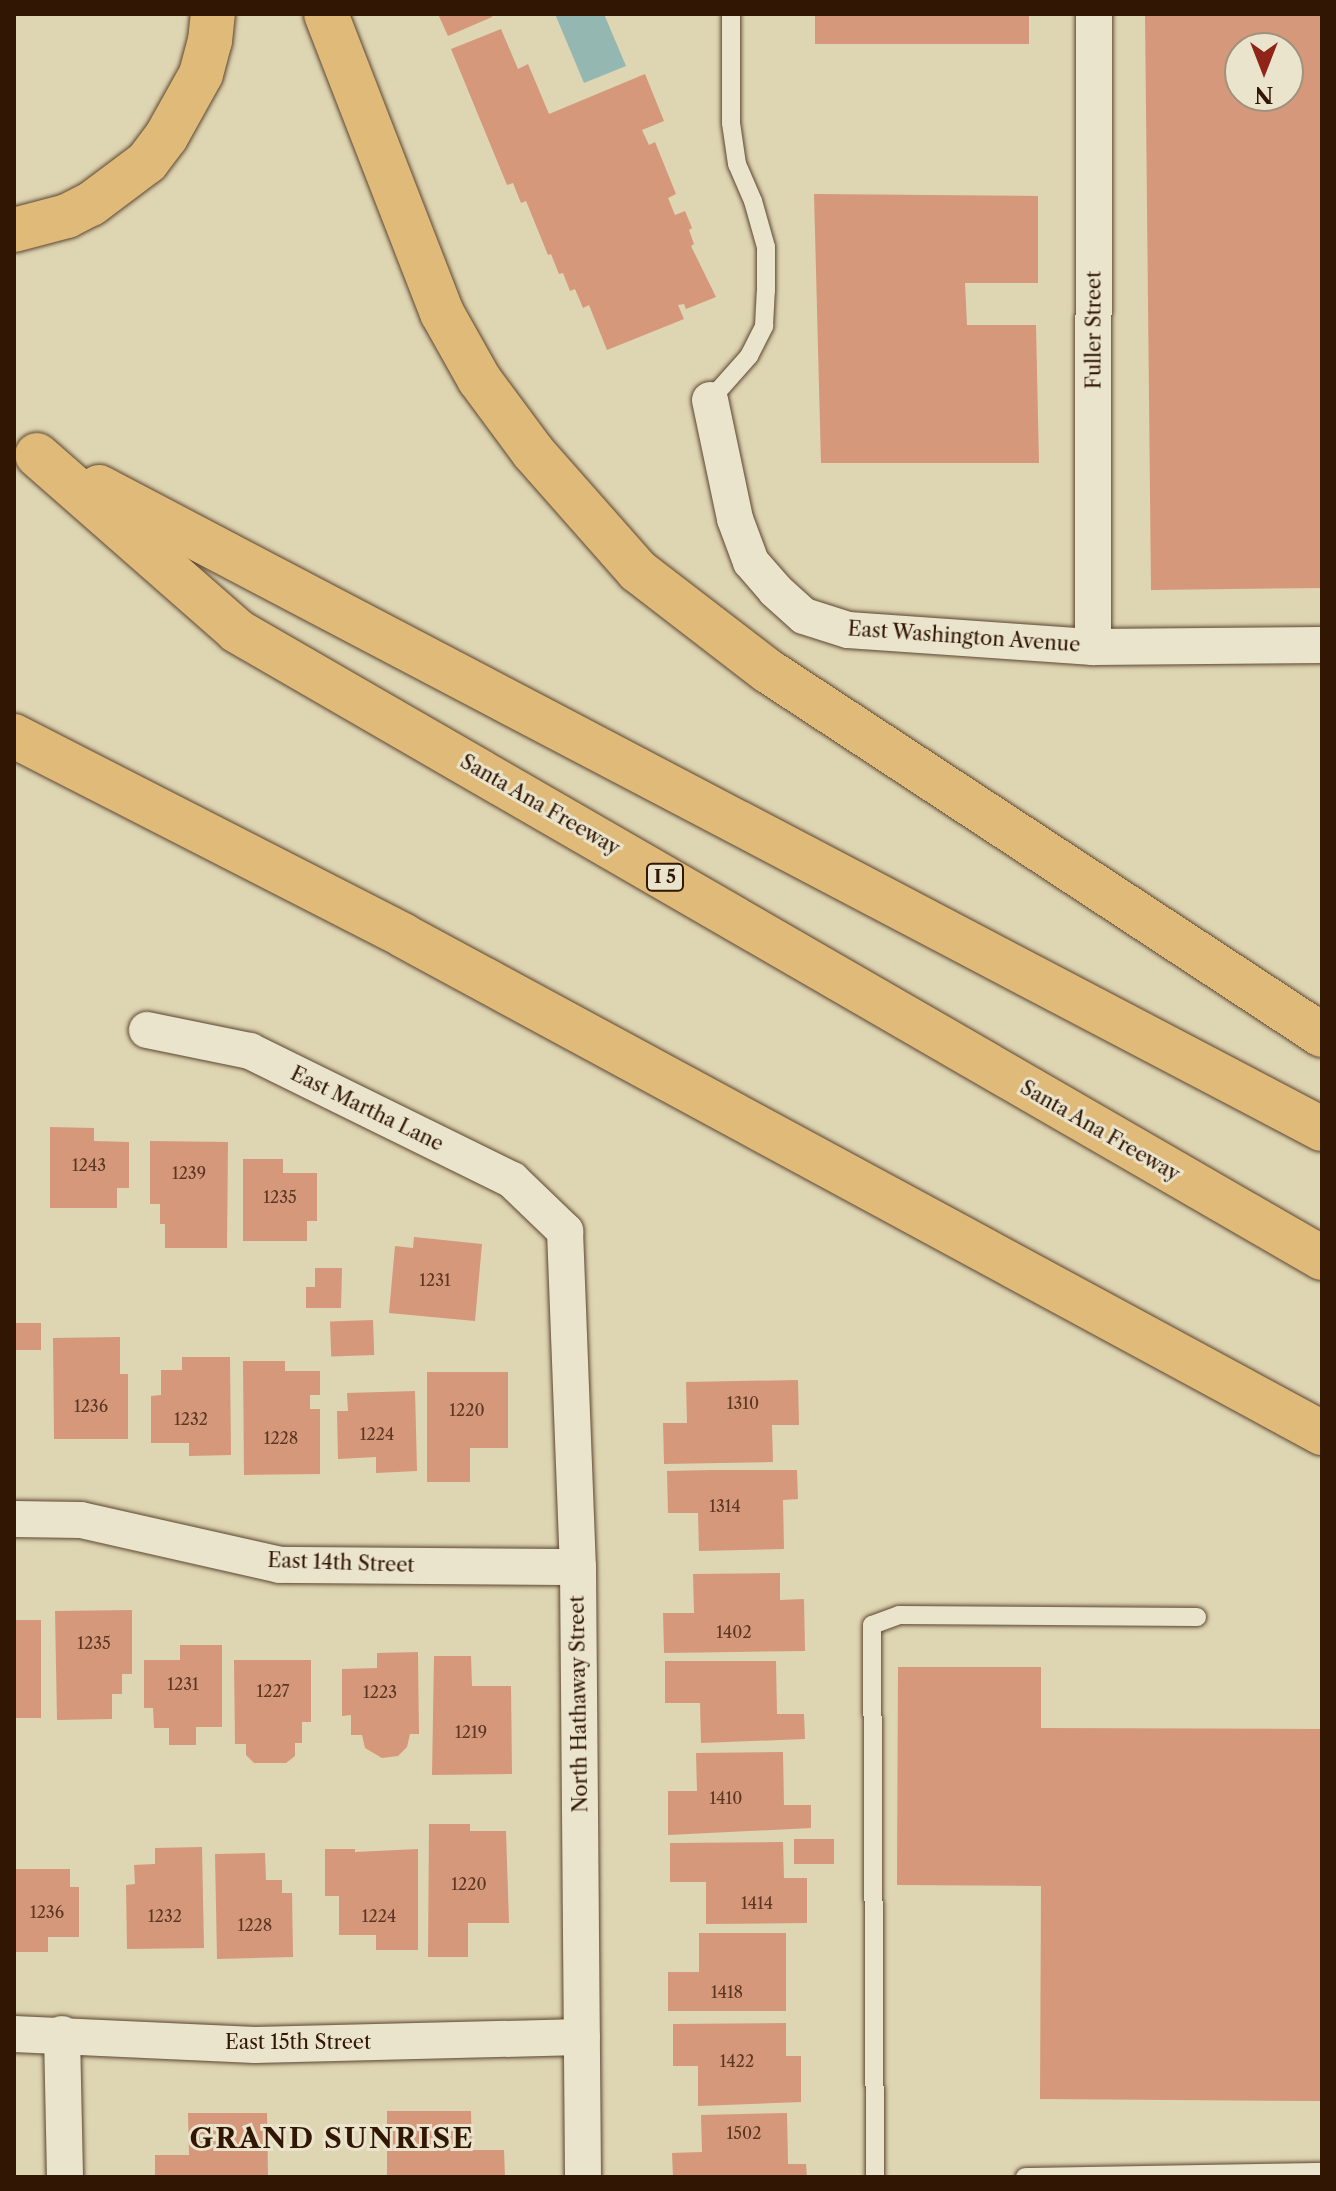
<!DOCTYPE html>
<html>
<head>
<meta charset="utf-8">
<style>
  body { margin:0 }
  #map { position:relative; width:1336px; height:2191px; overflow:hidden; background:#ded5b2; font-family:"Libre Caslon Text",serif }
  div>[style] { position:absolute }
  .water>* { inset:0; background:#94b8b1 }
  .building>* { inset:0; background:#d5987a; transform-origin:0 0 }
  .roads { filter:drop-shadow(0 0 2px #5d4630) drop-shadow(0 0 2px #5d4630) }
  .lane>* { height:18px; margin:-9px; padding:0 9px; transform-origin:9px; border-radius:9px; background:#eae4cd }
  .street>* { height:36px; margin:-18px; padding:0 18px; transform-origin:18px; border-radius:18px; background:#eae4cd }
  .highway>* { height:44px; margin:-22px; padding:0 22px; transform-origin:22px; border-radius:22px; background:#dfba79 }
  span { translate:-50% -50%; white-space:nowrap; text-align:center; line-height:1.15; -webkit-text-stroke:6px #eae4cd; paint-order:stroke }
  .number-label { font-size:16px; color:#5b3622 }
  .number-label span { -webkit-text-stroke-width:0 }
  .shield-label span { padding:2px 6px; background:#eae4cd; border:2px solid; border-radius:6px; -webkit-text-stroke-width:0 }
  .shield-label { font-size:18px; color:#321604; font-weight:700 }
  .street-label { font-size:20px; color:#321604 }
  .district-label { font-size:28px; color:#321604; font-weight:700; letter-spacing:2px }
  .frame { position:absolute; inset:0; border:16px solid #321604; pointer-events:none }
  .north { position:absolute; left:1224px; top:32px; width:80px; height:80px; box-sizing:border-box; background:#eae4cd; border:2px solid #a0927d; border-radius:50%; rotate:180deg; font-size:22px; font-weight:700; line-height:32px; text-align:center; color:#321604 }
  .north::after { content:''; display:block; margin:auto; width:28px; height:36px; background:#8f2418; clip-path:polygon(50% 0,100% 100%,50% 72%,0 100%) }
</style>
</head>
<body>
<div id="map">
  <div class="water">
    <i style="clip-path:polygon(555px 14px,604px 14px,626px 66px,584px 83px)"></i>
  </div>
  <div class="building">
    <i style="clip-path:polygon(438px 14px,491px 14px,492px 17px,448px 36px)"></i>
    <i style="left:815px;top:14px;width:214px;height:30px"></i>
    <i style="clip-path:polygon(evenodd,1145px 14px,1322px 14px,1322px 588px,1151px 590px,1145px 14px,1240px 48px,1288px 48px,1288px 96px,1240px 96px,1240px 48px)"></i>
    <i style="clip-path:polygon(501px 29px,518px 69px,528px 64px,549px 114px,645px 74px,664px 121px,642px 130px,649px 145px,655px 142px,676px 194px,668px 198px,675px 215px,685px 211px,692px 228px,689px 230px,694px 244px,691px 246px,716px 297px,686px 309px,684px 304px,678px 305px,684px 319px,607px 350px,589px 305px,583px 308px,575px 289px,570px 291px,563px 273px,559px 274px,551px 254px,548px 255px,526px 201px,521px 203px,513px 183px,507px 185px,451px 49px)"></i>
    <i style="clip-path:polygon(814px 194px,1038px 196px,1038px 283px,965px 283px,967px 325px,1036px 325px,1039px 463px,821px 463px)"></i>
    <i style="clip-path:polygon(50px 1127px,94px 1128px,94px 1141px,129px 1142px,129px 1188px,117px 1188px,117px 1208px,50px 1208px)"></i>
    <i style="clip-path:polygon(150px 1141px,228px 1142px,227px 1248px,165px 1248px,165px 1224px,160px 1224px,160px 1204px,150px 1204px)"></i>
    <i style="clip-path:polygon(243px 1159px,283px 1159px,283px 1173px,317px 1173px,317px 1221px,307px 1221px,307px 1241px,243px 1241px)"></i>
    <i style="clip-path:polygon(414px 1237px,482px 1244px,475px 1321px,389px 1313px,395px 1246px,413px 1248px)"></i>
    <i style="clip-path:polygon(315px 1268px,342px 1268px,341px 1308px,306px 1308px,306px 1287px,315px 1287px)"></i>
    <i style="left:373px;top:1320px;width:35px;height:43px;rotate:88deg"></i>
    <i style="left:14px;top:1323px;width:27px;height:27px"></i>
    <i style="clip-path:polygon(120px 1337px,120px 1374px,128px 1374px,128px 1439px,54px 1439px,53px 1338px)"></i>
    <i style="clip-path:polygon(182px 1357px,230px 1357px,231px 1455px,189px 1456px,189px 1443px,151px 1443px,151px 1396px,161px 1395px,161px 1370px,182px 1370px)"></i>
    <i style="clip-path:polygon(243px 1361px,285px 1361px,285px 1371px,320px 1371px,320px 1395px,310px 1395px,310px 1409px,320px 1409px,320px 1474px,244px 1475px)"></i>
    <i style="clip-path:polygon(427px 1372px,508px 1372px,508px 1448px,470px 1448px,470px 1482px,427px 1482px)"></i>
    <i style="clip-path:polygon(798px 1380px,799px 1425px,772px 1425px,773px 1462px,664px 1464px,663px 1423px,687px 1423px,686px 1382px)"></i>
    <i style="clip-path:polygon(415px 1391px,417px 1471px,376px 1473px,376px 1457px,338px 1459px,337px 1411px,348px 1411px,347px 1393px)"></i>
    <i style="clip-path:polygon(711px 1470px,797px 1470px,798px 1499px,783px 1500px,784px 1549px,699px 1551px,698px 1513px,668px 1513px,667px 1471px)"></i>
    <i style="clip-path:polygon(780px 1573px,780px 1600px,804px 1599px,805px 1651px,664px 1653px,663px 1613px,694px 1613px,693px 1574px)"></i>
    <i style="clip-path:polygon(132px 1610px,132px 1674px,122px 1674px,122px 1694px,112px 1694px,112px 1719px,57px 1720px,55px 1611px)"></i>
    <i style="left:14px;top:1620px;width:27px;height:98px"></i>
    <i style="clip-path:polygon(180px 1645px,222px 1645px,222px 1727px,196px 1727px,196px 1745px,169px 1745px,169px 1728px,154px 1728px,153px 1708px,144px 1708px,144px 1660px,180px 1660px)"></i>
    <i style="clip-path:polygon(418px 1652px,419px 1734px,410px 1734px,407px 1747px,398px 1756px,382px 1758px,365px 1748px,362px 1735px,351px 1735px,351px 1715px,342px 1716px,342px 1669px,377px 1668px,377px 1653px)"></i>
    <i style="clip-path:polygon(434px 1656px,471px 1656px,472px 1686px,511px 1686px,512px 1774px,432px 1775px)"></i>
    <i style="clip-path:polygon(234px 1660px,311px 1660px,311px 1722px,302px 1722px,302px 1743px,295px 1743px,295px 1756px,286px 1763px,254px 1763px,246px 1755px,246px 1744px,235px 1744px)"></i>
    <i style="clip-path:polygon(665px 1661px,776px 1661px,777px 1714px,804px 1714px,805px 1739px,701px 1743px,700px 1703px,665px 1703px)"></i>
    <i style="clip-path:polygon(898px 1667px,1041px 1667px,1041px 1728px,1322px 1729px,1322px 2101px,1040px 2099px,1041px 1886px,897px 1885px)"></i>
    <i style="clip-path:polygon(783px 1752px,784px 1805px,811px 1805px,811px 1828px,668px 1835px,668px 1791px,697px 1791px,696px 1753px)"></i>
    <i style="clip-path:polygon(429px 1824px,470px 1824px,470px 1831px,506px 1831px,509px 1923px,468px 1923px,468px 1957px,428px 1957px)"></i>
    <i style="left:794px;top:1839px;width:40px;height:25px"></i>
    <i style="clip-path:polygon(783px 1842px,784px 1878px,807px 1878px,807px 1923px,706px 1924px,706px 1882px,670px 1882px,670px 1843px)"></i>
    <i style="clip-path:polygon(202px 1847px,204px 1948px,127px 1949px,126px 1885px,135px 1884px,134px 1865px,155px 1864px,155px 1848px)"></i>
    <i style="clip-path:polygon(325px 1849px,355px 1849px,355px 1852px,418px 1849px,418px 1950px,376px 1950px,376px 1935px,339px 1935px,339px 1896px,325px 1896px)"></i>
    <i style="clip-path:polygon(265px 1853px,266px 1880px,282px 1880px,282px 1893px,292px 1893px,293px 1957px,217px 1959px,215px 1854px)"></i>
    <i style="clip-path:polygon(14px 1869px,70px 1869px,70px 1887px,79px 1887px,79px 1937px,48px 1937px,48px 1952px,14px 1952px)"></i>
    <i style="clip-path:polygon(699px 1933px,786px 1933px,786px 2011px,668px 2011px,668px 1972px,699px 1972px)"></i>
    <i style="clip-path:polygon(786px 2023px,786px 2056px,801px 2056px,801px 2102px,698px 2106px,698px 2066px,673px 2066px,673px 2024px)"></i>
    <i style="clip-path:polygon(387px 2111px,471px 2111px,472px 2150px,504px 2150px,505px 2177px,387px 2177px)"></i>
    <i style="clip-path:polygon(188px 2113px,267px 2113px,268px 2177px,155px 2177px,155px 2155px,189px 2155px)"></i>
    <i style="clip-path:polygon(787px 2113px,788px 2164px,806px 2164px,807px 2177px,673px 2177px,672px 2153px,702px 2152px,701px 2115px)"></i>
  </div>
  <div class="roads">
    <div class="lane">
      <i style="left:710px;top:400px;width:59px;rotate:-48.4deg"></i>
      <i style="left:749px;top:356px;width:34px;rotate:-63deg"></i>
      <i style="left:764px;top:326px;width:35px;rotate:-87deg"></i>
      <i style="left:766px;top:291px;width:44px;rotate:-90deg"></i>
      <i style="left:766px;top:247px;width:48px;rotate:-105.8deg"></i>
      <i style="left:753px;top:201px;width:40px;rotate:-113.4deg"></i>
      <i style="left:737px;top:164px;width:41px;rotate:-98.3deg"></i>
      <i style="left:731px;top:123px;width:109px;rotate:-90deg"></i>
      <i style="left:875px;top:2177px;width:552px;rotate:-90.31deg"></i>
      <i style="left:872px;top:1625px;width:29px;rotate:-20deg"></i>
      <i style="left:899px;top:1615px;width:298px;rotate:0.4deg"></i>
      <i style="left:1025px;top:2177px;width:297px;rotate:-1deg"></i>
    </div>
    <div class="street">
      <i style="left:710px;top:400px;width:122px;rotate:78.1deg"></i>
      <i style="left:735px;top:519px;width:46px;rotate:69.6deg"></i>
      <i style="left:751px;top:562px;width:37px;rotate:49deg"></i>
      <i style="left:775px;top:590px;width:39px;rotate:42deg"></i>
      <i style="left:804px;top:616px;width:46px;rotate:17.7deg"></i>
      <i style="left:848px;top:630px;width:246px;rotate:4deg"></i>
      <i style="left:1093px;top:647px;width:229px;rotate:-0.5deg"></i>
      <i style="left:1093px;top:647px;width:633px;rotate:-89.91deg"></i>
      <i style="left:147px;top:1030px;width:105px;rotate:11.5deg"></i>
      <i style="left:250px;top:1051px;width:292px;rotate:26.2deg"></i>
      <i style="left:512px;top:1180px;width:74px;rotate:43.9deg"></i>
      <i style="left:565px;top:1231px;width:336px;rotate:87.8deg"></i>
      <i style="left:578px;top:1567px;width:610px;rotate:89.53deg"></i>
      <i style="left:14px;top:1519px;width:67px;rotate:0.9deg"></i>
      <i style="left:81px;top:1520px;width:204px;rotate:12.7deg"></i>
      <i style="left:280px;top:1565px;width:298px;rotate:0.4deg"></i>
      <i style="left:14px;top:2034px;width:241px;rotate:2.6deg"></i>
      <i style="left:255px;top:2045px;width:327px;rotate:-1.4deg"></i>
      <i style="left:62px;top:2034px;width:143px;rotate:88.8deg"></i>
    </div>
    <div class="highway">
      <i style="left:326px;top:14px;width:321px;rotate:68.8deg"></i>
      <i style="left:442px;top:313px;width:76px;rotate:60.7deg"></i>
      <i style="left:479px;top:379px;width:91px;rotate:53.5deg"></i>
      <i style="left:533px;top:452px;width:159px;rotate:48.6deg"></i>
      <i style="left:638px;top:571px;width:164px;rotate:37.6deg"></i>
      <i style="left:768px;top:671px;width:663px;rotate:33.31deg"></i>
      <i style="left:14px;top:230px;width:55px;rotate:-14.8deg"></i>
      <i style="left:67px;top:216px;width:27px;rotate:-27deg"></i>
      <i style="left:91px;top:204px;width:70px;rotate:-36.9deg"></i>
      <i style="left:147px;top:162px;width:31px;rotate:-53deg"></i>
      <i style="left:166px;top:137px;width:72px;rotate:-60.9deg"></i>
      <i style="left:201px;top:74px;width:34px;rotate:-75deg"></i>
      <i style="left:210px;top:41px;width:27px;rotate:-84deg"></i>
      <i style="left:37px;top:455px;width:266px;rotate:41.3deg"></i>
      <i style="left:237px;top:631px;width:1253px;rotate:30.02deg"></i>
      <i style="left:99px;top:487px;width:1381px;rotate:27.7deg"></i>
      <i style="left:14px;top:736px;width:438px;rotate:27.1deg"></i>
      <i style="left:404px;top:936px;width:1044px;rotate:28.43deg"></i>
    </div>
  </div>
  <div class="number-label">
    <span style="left:89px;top:1165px">1243</span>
    <span style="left:189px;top:1173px">1239</span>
    <span style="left:280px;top:1197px">1235</span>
    <span style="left:435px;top:1280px">1231</span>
    <span style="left:743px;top:1403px">1310</span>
    <span style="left:91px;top:1406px">1236</span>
    <span style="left:467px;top:1410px">1220</span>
    <span style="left:191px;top:1419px">1232</span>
    <span style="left:377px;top:1434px">1224</span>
    <span style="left:281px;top:1438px">1228</span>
    <span style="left:725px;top:1506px">1314</span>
    <span style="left:734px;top:1632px">1402</span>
    <span style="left:94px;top:1643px">1235</span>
    <span style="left:183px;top:1684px">1231</span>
    <span style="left:273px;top:1691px">1227</span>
    <span style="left:380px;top:1692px">1223</span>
    <span style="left:471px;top:1732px">1219</span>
    <span style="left:726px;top:1798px">1410</span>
    <span style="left:469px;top:1884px">1220</span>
    <span style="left:757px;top:1903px">1414</span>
    <span style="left:47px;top:1912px">1236</span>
    <span style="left:165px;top:1916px">1232</span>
    <span style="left:379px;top:1916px">1224</span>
    <span style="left:255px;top:1925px">1228</span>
    <span style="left:727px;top:1992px">1418</span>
    <span style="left:737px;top:2061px">1422</span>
    <span style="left:744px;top:2133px">1502</span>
  </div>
  <div class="shield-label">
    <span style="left:665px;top:877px">I 5</span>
  </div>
  <div class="street-label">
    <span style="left:1094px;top:330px;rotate:-90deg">Fuller Street</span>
    <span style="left:964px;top:637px;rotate:4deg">East Washington Avenue</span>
    <span style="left:540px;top:805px;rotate:30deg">Santa Ana Freeway</span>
    <span style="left:367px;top:1109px;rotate:26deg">East Martha Lane</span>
    <span style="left:1100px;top:1131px;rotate:30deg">Santa Ana Freeway</span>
    <span style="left:341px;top:1563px;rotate:2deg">East 14th Street</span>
    <span style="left:579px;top:1704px;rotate:-91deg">North Hathaway Street</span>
    <span style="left:298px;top:2042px">East 15th Street</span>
  </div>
  <div class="district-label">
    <span style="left:332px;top:2138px">GRAND SUNRISE</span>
  </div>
  <div class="frame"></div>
  <div class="north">N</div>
</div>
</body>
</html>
